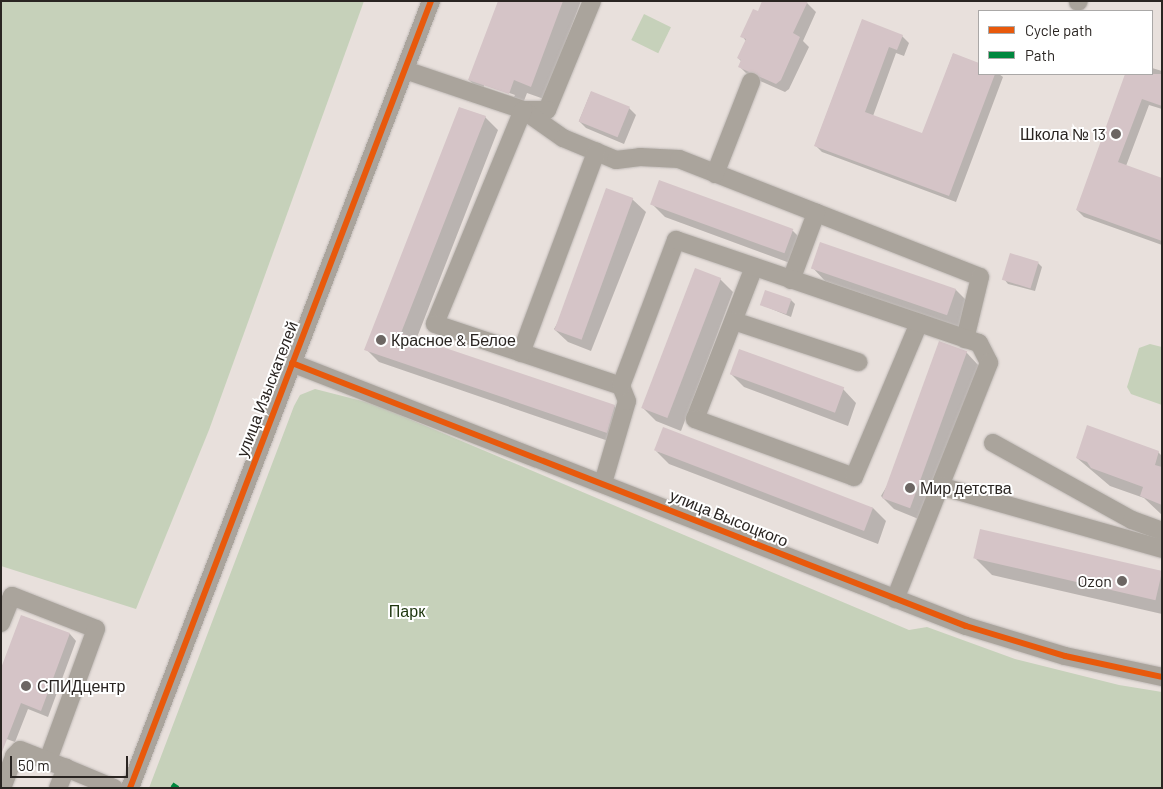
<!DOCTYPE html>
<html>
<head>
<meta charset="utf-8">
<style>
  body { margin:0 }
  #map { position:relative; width:1163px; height:789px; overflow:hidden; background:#e8e0dc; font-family:Barlow,sans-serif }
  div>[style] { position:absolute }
  .green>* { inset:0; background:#c6d1ba; transform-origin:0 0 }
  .shadow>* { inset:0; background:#0003 }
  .building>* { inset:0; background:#d5c4c7; transform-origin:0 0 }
  .roads { filter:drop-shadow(0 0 1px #c1bbb8) drop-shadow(0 0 1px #c1bbb8) }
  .minor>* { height:18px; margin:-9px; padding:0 9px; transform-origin:9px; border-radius:9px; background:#aaa49c }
  .quiet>* { height:5px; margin-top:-2.5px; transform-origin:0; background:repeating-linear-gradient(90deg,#00873e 0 10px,transparent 0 15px) }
  .cycleway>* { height:6px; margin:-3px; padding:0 3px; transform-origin:3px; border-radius:3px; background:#e8590c }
  .dots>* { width:14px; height:14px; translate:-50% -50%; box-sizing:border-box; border:2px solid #fff; border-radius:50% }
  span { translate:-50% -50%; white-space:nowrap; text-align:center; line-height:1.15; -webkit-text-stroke:4px #fff; paint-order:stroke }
  .poi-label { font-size:16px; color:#2a2522 }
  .right { translate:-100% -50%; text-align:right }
  .left { translate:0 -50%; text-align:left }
  .street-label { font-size:16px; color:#2a2522 }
  .park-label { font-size:16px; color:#1d350d }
  .frame { position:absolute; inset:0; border:2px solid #2a2522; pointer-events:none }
  .legend { position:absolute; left:978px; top:10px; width:175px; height:65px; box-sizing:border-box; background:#fff; border:1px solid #aaa8a7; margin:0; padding:6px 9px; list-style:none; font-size:15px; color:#2a2522 }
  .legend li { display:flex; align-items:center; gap:10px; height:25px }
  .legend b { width:25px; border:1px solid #aaa8a7 }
  .scale { position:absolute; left:10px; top:756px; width:118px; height:22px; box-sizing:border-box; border:2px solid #2a2522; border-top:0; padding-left:6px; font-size:15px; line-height:18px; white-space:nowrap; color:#2a2522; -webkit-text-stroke:4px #fff; paint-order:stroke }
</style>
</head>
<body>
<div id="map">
  <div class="green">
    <i style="clip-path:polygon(1px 1px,364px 1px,209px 430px,136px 609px,1px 566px)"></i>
    <i style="left:644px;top:14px;width:30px;height:29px;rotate:26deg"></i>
    <i style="clip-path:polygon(1150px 344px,1162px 347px,1162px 405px,1131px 394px,1127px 387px,1139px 348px)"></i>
    <i style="clip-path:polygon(315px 389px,374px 404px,909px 630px,927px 627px,1015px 659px,1119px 685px,1162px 692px,1162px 788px,149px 788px,294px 406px,300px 395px)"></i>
  </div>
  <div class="shadow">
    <i style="clip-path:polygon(evenodd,499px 1px,581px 1px,544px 99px,527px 93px,522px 106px,483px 93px,469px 80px,499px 1px,484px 84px,515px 95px,514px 97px,484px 87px,484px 84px)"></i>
    <i style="clip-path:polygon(807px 3px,816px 12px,803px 41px,809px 47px,789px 89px,785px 92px,749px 76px,740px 67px,742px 62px,738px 58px,746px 41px,742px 36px,758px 13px)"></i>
    <i style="clip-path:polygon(862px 21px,902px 36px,909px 43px,904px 56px,896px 53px,873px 116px,923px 135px,953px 54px,979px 64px,979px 74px,999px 74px,1003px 77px,956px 202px,822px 152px,815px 145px)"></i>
    <i style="clip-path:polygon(1152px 68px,1162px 71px,1162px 109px,1149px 105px,1126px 166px,1162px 179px,1162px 245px,1084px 217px,1077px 210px,1126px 74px,1152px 74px)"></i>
    <i style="clip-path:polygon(591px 92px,629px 108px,636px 115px,624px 144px,586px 128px,579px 121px)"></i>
    <i style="clip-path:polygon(485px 117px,498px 130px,416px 340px,614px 406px,627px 419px,620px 445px,379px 362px,366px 349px)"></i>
    <i style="clip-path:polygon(632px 199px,646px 212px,591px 351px,568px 342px,554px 329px)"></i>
    <i style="clip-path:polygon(652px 204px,793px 231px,806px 244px,798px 266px,665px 217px)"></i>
    <i style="clip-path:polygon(1038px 263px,1042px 267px,1035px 291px,1008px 284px,1004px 279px)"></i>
    <i style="clip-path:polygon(812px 267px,956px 290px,969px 303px,961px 328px,825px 281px)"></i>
    <i style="clip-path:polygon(720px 279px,733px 292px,681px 431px,656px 421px,643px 408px)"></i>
    <i style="clip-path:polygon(791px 300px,795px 304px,791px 317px,762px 305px)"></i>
    <i style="clip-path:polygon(966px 352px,979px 366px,921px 520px,894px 509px,881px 496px)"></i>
    <i style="clip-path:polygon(731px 374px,843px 389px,856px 403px,848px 426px,744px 387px)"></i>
    <i style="clip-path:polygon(656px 451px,873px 508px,886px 521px,878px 544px,669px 464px)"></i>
    <i style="clip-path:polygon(1158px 452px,1162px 456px,1162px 515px,1144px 498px,1110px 486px,1077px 458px)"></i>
    <i style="clip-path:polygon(974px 557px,1162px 571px,1162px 614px,992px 575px)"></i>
    <i style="clip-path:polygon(22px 616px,70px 634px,76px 641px,48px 717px,28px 709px,15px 742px,1px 737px,1px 672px)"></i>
  </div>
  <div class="building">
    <i style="clip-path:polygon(498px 1px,563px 1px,531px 87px,514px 80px,509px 94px,468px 80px)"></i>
    <i style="clip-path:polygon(762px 1px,808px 1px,793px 33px,800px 37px,781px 80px,776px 84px,738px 67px,741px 60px,737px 58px,746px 39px,740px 37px,753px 9px,758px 11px)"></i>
    <i style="clip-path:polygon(862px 19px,903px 35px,897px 50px,889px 47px,865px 112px,922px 133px,953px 53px,979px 63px,979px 74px,995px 74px,949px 196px,814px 146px)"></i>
    <i style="clip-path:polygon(1125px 74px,1162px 74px,1162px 106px,1142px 99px,1118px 162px,1162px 178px,1162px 241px,1076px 210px)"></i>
    <i style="left:591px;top:91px;width:42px;height:33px;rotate:22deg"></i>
    <i style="clip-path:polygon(459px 107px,486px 116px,401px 333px,615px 405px,607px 433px,364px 350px)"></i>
    <i style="left:659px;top:180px;width:143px;height:26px;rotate:20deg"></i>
    <i style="left:606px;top:188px;width:29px;height:151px;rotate:20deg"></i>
    <i style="left:820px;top:242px;width:144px;height:28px;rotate:19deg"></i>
    <i style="left:1010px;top:253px;width:30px;height:28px;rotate:17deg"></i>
    <i style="left:695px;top:268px;width:28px;height:150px;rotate:21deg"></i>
    <i style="left:765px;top:290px;width:28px;height:16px;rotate:19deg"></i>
    <i style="left:939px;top:341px;width:30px;height:167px;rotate:20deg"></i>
    <i style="left:739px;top:349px;width:112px;height:27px;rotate:20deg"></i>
    <i style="clip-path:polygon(1087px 425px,1159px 451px,1155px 465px,1162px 467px,1162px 505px,1140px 496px,1143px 487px,1091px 468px,1087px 462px,1076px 458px)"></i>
    <i style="left:663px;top:427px;width:225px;height:25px;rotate:21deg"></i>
    <i style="left:980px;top:529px;width:187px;height:30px;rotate:13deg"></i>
    <i style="clip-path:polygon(21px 615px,70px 633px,41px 711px,21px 703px,2px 752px,1px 668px)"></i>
  </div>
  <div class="roads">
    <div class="minor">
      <i style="left:592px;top:1px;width:118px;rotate:112.4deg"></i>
      <i style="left:547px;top:110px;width:24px;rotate:180deg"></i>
      <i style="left:523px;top:110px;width:49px;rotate:35deg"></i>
      <i style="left:563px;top:138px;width:57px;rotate:22.5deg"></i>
      <i style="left:616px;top:160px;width:24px;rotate:-7deg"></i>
      <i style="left:640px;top:157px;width:39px;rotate:3deg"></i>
      <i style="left:679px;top:159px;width:323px;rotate:21.4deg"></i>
      <i style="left:980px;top:277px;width:64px;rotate:103.6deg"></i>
      <i style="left:1078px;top:2px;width:1px;rotate:-45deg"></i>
      <i style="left:405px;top:70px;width:125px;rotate:18.7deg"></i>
      <i style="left:523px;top:110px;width:231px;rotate:112.4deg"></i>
      <i style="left:435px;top:324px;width:196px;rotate:18.4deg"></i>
      <i style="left:715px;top:174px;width:99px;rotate:-68.6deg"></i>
      <i style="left:754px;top:267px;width:163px;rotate:111.2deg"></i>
      <i style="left:695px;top:419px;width:169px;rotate:20deg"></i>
      <i style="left:854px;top:477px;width:167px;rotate:-67.1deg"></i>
      <i style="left:791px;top:280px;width:72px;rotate:-69.5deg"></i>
      <i style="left:734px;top:321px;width:131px;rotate:18.3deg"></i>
      <i style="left:521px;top:353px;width:215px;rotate:-69.5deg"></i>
      <i style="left:292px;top:363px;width:723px;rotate:21.32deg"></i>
      <i style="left:966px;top:626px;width:103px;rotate:16.9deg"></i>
      <i style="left:1065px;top:656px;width:99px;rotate:12.2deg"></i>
      <i style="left:993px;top:443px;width:159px;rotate:29deg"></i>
      <i style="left:1132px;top:520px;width:32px;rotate:20deg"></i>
      <i style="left:603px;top:483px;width:85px;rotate:-73.7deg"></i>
      <i style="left:627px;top:401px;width:16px;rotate:-112deg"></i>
      <i style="left:621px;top:386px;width:156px;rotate:-69.4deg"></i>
      <i style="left:676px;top:240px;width:320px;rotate:18.8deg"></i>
      <i style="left:979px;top:343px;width:22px;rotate:63deg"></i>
      <i style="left:989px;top:363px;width:254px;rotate:111.7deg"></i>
      <i style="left:940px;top:486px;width:231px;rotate:15.8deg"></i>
      <i style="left:1px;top:623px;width:29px;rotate:-68deg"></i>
      <i style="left:12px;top:596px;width:90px;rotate:21.4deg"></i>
      <i style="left:96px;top:629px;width:140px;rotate:110.1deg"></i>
      <i style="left:2px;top:788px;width:34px;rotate:-69deg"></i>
      <i style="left:14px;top:756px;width:8px;rotate:-45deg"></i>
      <i style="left:20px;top:750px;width:49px;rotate:21.4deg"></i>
      <i style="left:58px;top:788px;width:22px;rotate:-68deg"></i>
      <i style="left:66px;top:768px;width:52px;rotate:22.6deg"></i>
      <i style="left:130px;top:788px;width:843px;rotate:-69.07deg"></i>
    </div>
  </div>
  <div class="quiet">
    <i style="left:172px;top:784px;width:7px;rotate:34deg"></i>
  </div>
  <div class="cycleway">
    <i style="left:292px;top:363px;width:723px;rotate:21.32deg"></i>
    <i style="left:966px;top:626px;width:103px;rotate:16.9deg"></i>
    <i style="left:1065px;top:656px;width:99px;rotate:12.2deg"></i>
    <i style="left:130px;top:788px;width:843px;rotate:-69.07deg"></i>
  </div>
  <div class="dots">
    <i style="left:1116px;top:134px;background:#6c6663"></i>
    <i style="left:381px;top:340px;background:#6c6663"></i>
    <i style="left:910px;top:488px;background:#6c6663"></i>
    <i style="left:1122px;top:581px;background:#6c6663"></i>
    <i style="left:26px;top:686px;background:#6c6663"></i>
  </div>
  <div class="poi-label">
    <span class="right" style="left:1106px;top:134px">Школа № 13</span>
    <span class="left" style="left:391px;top:340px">Красное &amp; Белое</span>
    <span class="left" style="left:920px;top:488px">Мир детства</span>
    <span class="right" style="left:1112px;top:581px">Ozon</span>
    <span class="left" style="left:37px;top:686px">СПИДцентр</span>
  </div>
  <div class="street-label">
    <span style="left:267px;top:389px;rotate:-69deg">улица Изыскателей</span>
    <span style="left:729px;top:518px;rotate:22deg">улица Высоцкого</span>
  </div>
  <div class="park-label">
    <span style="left:407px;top:611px">Парк</span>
  </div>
  <div class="frame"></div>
  <ul class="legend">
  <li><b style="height:6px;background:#e8590c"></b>Cycle path</li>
  <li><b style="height:6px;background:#00873e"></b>Path</li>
  </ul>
  <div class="scale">50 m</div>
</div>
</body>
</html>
